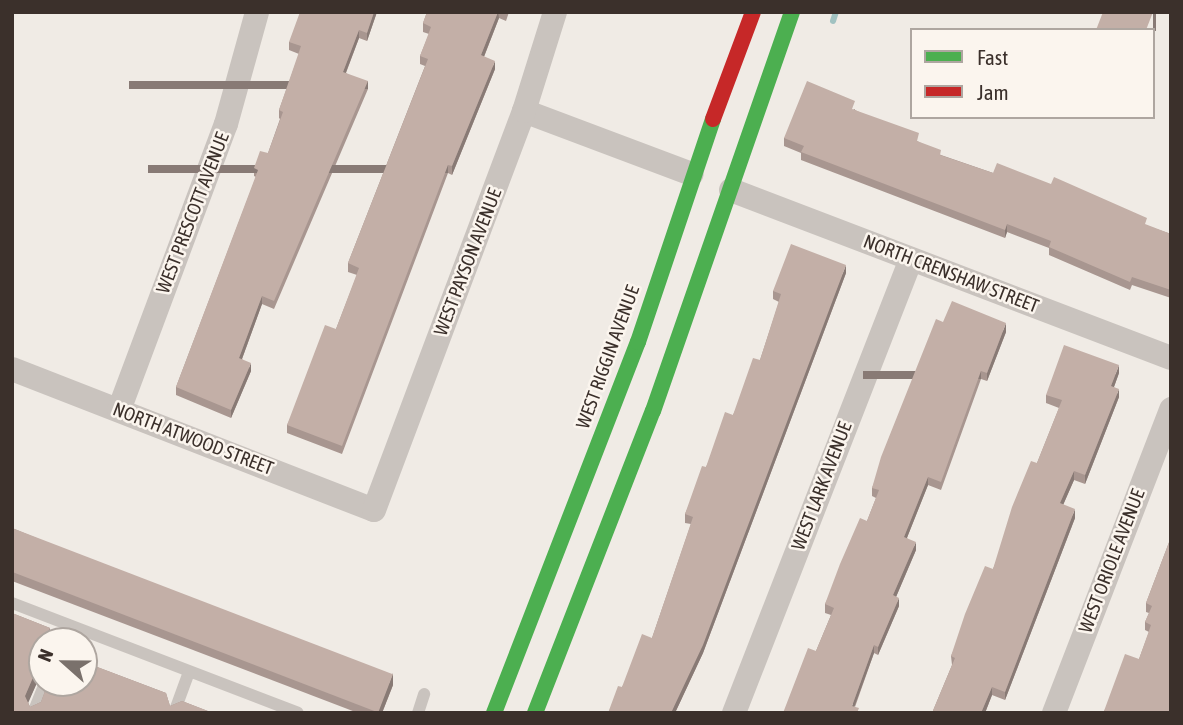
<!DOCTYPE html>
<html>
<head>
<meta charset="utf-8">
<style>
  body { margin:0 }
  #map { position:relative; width:1183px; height:725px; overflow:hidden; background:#f0ebe5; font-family:"Asap Condensed",sans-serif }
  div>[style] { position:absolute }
  .stream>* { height:6px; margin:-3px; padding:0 3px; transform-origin:3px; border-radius:3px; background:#a1c2c1 }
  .lane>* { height:12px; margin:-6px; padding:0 6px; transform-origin:6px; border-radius:6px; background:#c9c3be }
  .street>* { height:24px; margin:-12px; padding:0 12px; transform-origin:12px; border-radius:12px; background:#c9c3be }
  .fast>* { height:16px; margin:-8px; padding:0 8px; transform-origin:8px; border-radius:8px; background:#4caf50 }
  .jam>* { height:16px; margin:-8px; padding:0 8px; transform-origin:8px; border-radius:8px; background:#c62828 }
  .wall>* { inset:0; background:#a89690 }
  .shaded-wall>* { inset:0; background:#887a75; transform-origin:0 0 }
  .building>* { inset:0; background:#c3afa7; transform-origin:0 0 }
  span { translate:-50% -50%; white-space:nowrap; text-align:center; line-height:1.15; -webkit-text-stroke:5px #fbf5ee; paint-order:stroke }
  .street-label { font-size:19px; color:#3b302b }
  .frame { position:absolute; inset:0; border:14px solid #3b302b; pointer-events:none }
  .legend { position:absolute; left:910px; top:28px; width:245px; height:91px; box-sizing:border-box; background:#fbf5ee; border:2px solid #aea6a0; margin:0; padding:9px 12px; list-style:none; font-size:21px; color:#3b302b }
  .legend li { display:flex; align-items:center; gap:14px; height:35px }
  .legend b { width:35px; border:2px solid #aea6a0 }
  .north { position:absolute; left:28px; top:627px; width:70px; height:70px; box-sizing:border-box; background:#fbf5ee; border:2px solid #aea6a0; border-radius:50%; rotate:291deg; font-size:19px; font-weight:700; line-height:28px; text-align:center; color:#3b302b }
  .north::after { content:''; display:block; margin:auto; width:24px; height:32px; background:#7a716c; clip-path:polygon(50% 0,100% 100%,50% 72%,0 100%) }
</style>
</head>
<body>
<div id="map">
  <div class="stream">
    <i style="left:833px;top:21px;width:9px;rotate:-72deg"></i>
  </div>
  <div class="lane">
    <i style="left:12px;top:603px;width:306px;rotate:21deg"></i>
    <i style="left:62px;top:641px;width:17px;rotate:-69deg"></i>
    <i style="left:33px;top:713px;width:32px;rotate:-68deg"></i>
    <i style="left:174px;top:713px;width:44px;rotate:-69.9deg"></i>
    <i style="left:418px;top:713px;width:20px;rotate:-72deg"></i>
  </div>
  <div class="street">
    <i style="left:524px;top:111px;width:179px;rotate:20.6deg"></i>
    <i style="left:731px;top:190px;width:471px;rotate:20.9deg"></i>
    <i style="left:12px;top:369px;width:388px;rotate:21.3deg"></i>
    <i style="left:374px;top:510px;width:426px;rotate:-69.4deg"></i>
    <i style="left:524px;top:111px;width:104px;rotate:-72.6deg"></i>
    <i style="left:119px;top:410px;width:305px;rotate:-69.5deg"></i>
    <i style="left:226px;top:124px;width:116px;rotate:-74.5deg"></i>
    <i style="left:734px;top:713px;width:487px;rotate:-68.7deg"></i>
    <i style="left:1054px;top:713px;width:326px;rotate:-68.9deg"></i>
  </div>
  <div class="fast">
    <i style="left:494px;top:713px;width:398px;rotate:-68.8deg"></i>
    <i style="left:638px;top:342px;width:235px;rotate:-71.4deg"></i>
    <i style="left:535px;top:713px;width:324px;rotate:-68.7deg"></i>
    <i style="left:653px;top:411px;width:423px;rotate:-70.8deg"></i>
  </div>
  <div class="jam">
    <i style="left:713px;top:119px;width:114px;rotate:-69.5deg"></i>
  </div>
  <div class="wall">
    <i style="clip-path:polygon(377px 12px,367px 41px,359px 38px,346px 73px,368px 89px,274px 309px,262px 304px,242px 359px,251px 371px,231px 418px,176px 395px,176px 387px,256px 177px,254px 176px,254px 168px,268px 153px,280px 119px,279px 118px,279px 110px,299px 54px,289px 50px,289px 42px)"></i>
    <i style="clip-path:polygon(427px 12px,509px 12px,506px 21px,499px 18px,484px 57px,495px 69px,452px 175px,448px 173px,342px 454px,287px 433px,287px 425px,336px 329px,357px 275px,348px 272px,348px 263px,425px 66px,420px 64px,420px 56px,429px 34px,423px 32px,423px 23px)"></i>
    <i style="clip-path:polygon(855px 109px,855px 110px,919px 142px,941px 155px,1171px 234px,1171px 298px,1132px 285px,1130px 290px,1049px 255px,1049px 248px,1007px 232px,1005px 238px,801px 160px,801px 153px,784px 146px,784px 138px)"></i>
    <i style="clip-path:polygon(846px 273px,703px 653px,675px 713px,608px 713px,622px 687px,652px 638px,691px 524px,685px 523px,685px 514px,706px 467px,733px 415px,760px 360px,779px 302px,773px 299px,773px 291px)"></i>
    <i style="clip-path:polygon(943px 322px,1006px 332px,987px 381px,981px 379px,941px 490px,928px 485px,907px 538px,916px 550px,896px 597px,899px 606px,878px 655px,874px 653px,855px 707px,859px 713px,816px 651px,831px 615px,825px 613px,825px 604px,867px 521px,876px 498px,872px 496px,872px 488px)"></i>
    <i style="clip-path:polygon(1119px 373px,1114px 387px,1119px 397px,1085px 484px,1074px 480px,1063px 505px,1075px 518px,1005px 700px,992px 695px,985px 713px,932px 713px,952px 665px,951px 656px,993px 569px,1037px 463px,1059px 408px,1046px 403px,1046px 395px)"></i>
    <i style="clip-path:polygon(12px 528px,393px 685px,382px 713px,358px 713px,12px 581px)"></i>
    <i style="clip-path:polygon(1171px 537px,1171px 713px,1104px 713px,1104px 711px,1139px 659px,1149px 632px,1145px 630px,1145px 622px,1149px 613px,1146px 612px,1146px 603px)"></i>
    <i style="clip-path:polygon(12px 613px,50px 628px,50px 641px,42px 641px,42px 676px,40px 676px,28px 702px,30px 707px,41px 702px,48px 683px,84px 683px,84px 662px,166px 693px,170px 706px,182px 701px,213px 713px,12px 713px)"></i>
  </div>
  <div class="shaded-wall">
    <i style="clip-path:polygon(374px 12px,377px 12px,367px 41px,367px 33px)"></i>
    <i style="clip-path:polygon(498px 12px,499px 18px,481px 64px,481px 55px)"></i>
    <i style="left:1153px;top:12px;width:3px;height:19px"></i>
    <i style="clip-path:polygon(359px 30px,359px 38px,343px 80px,343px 72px)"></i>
    <i style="clip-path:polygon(495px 61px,495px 69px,452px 175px,452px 166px)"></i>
    <i style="left:368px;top:81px;width:8px;height:239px;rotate:90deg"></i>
    <i style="left:448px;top:165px;width:8px;height:300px;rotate:90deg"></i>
    <i style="clip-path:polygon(1007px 224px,1007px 232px,1005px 238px,1005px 230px)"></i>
    <i style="clip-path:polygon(846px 265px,846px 273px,703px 653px,675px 713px,671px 713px)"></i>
    <i style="clip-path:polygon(262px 296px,262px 304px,239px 367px,239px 358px)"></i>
    <i style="clip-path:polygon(1006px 323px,1006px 332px,987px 381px,987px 373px)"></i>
    <i style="clip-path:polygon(251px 363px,251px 371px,231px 418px,231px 410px)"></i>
    <i style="clip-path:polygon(1119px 365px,1119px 373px,1111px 395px,1111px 386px)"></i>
    <i style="left:981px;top:371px;width:8px;height:118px;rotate:90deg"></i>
    <i style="clip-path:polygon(1119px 389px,1119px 397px,1085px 484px,1085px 475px)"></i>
    <i style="clip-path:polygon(1074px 471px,1074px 480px,1060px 512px,1060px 503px)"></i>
    <i style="clip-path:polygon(928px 477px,928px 485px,904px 545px,904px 537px)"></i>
    <i style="clip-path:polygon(1075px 509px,1075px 518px,1005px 700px,1005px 692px)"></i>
    <i style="clip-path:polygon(916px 542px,916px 550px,893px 604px,893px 595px)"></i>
    <i style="clip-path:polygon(899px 598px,899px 606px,878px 655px,878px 647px)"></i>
    <i style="clip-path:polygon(50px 628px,50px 641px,45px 641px)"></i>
    <i style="clip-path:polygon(874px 645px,874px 653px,852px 713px,852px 706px)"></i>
    <i style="clip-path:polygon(40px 661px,40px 676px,25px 710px,25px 696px)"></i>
    <i style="clip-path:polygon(393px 673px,393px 685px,382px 713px,379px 713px,379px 709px)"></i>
    <i style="clip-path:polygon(992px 687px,992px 695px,985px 713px,981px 713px)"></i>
  </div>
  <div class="building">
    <i style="clip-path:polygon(300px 12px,374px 12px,367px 33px,359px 30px,343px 72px,368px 81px,274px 301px,262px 296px,239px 358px,251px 363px,231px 410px,176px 387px,258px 170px,254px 168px,260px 151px,268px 153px,283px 112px,279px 110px,301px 46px,289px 42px)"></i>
    <i style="clip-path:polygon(427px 12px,498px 12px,481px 55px,495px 61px,452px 166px,448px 165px,342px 446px,287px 425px,325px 325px,336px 329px,359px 268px,348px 263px,428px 59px,420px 56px,431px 27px,423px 23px)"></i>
    <i style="clip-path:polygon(1103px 12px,1153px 12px,1146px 30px,1096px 30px)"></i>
    <i style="clip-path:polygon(807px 81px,855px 101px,852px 109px,919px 133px,917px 141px,941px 150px,940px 155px,993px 173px,997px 163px,1051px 184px,1054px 177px,1147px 218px,1145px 224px,1171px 234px,1171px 290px,1132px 277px,1130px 282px,1049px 247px,1051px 241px,1007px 224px,1005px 230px,801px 152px,804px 146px,784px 138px)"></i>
    <i style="clip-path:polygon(791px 244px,846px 265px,703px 645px,671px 713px,608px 713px,618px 686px,622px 687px,642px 634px,652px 638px,693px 517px,685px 514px,702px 466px,706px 467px,725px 412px,733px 415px,753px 358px,760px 360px,781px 294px,773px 291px)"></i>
    <i style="clip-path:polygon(952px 301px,1006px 323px,987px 373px,981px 371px,941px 482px,928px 477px,904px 537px,916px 542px,893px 595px,899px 598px,878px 647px,874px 645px,852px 706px,859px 708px,857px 713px,783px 713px,808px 648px,816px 651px,834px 608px,825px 604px,840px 564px,860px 518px,867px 521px,879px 490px,872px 488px,881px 457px,936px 319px,943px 322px)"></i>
    <i style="clip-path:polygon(1064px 345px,1119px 365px,1111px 386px,1119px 389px,1085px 475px,1074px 471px,1060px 503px,1075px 509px,1005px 692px,992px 687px,981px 713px,932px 713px,955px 658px,951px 656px,965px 614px,985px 566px,993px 569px,1012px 507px,1031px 461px,1037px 463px,1062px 400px,1046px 395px)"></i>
    <i style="left:12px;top:528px;width:408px;height:41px;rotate:21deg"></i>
    <i style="clip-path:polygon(1171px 537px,1171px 707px,1170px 713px,1110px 713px,1104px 711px,1125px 654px,1139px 659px,1151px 625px,1145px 622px,1152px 606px,1146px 603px)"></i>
    <i style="clip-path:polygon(12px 613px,50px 628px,45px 641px,42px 641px,42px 661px,40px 661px,25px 696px,30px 707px,41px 702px,48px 683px,84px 683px,84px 662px,166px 693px,170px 706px,182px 701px,213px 713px,12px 713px)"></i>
  </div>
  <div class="street-label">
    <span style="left:193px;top:213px;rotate:-69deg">WEST PRESCOTT AVENUE</span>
    <span style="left:468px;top:262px;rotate:-69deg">WEST PAYSON AVENUE</span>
    <span style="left:951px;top:274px;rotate:21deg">NORTH CRENSHAW STREET</span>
    <span style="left:608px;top:357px;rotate:-70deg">WEST RIGGIN AVENUE</span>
    <span style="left:193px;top:439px;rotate:21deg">NORTH ATWOOD STREET</span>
    <span style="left:822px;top:486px;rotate:-69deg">WEST LARK AVENUE</span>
    <span style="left:1112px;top:561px;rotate:-69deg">WEST ORIOLE AVENUE</span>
  </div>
  <div class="frame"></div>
  <ul class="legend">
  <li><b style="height:9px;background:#4caf50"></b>Fast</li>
  <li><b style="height:9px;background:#c62828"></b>Jam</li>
  </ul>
  <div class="north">N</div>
</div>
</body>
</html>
